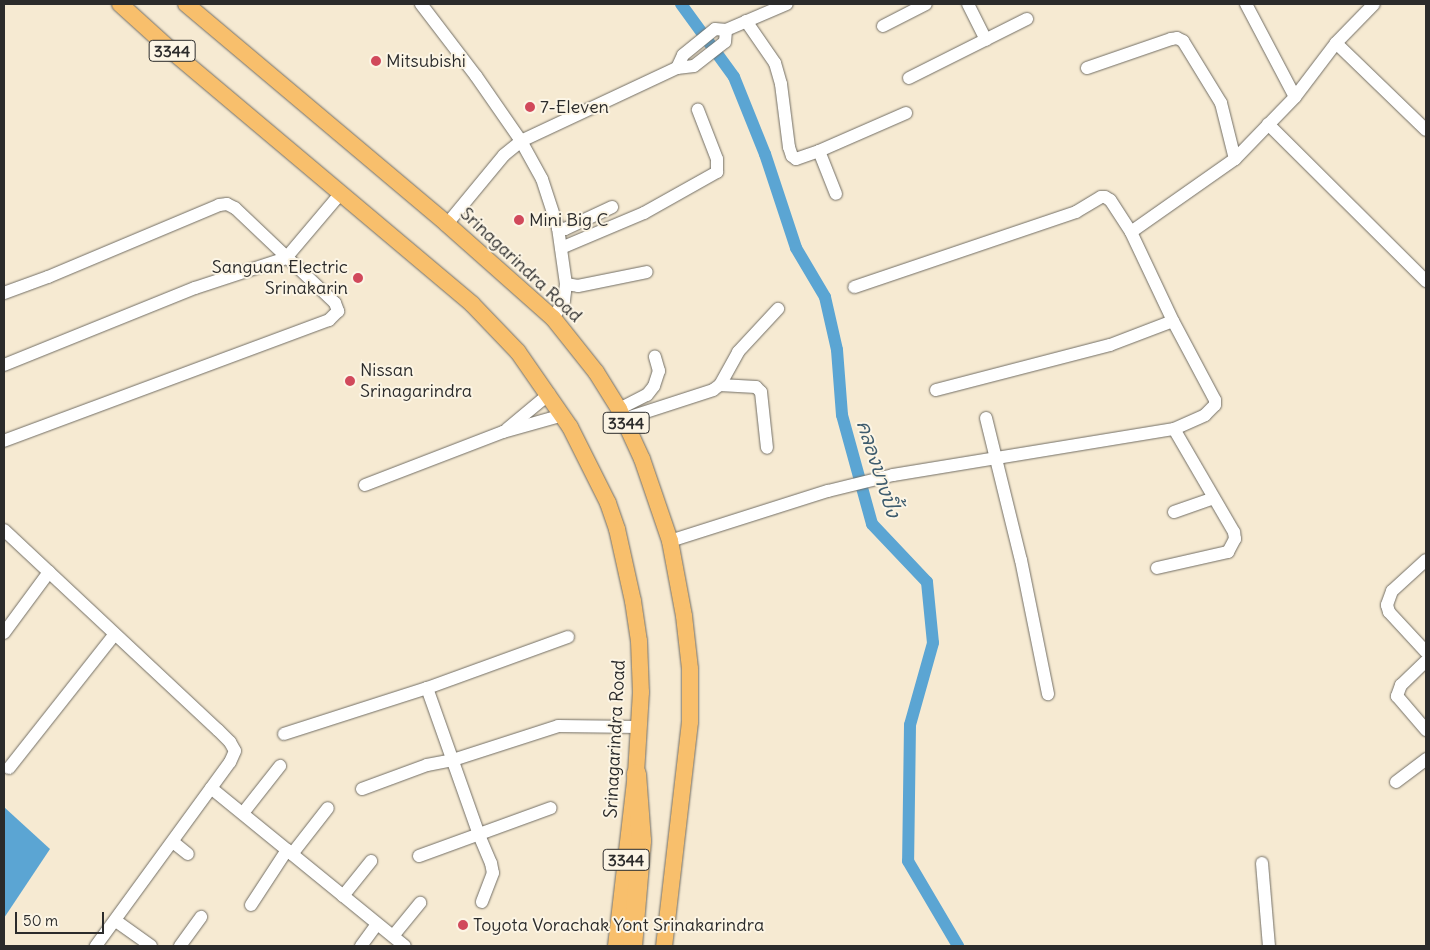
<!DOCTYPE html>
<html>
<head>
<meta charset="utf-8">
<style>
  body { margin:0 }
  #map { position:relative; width:1430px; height:950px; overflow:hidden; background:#f6ead2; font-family:Delius,"Playpen Sans Thai",sans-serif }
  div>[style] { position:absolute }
  .water>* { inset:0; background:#5ba5d3 }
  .canal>* { height:12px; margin:-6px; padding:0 6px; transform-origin:6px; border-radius:6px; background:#5ba5d3 }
  .roads { filter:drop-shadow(0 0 1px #726e65) drop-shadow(0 0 1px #726e65) }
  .minor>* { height:12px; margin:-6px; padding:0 6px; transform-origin:6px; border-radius:6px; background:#fff }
  .major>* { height:16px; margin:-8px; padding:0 8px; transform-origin:8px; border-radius:8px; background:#f8bf6c }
  .highway>* { height:19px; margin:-9.5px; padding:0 9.5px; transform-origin:9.5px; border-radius:9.5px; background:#f8bf6c }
  .dots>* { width:14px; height:14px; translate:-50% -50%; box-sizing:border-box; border:2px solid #fcf5e5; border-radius:50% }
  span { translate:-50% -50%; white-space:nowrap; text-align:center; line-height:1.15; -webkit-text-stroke:4px #fcf5e5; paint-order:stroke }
  .shield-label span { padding:1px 4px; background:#fcf5e5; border:1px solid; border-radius:4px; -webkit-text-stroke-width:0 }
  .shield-label { font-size:16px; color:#2b2b2b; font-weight:700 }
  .poi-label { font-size:18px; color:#2b2b2b }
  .left { translate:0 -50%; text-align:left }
  .right { translate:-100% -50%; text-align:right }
  .street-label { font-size:18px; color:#2b2b2b }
  .water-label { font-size:19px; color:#3e5c6e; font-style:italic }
  .frame { position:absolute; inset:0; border:5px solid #2b2b2b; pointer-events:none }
  .scale { position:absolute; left:15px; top:912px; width:89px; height:22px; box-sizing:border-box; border:2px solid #2b2b2b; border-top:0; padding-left:6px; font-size:15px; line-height:18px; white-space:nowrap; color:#2b2b2b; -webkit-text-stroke:4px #fcf5e5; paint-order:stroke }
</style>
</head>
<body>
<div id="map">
  <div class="water">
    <i style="clip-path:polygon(4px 807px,50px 849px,4px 918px)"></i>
  </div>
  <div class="canal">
    <i style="left:681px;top:4px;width:90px;rotate:54deg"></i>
    <i style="left:734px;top:77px;width:83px;rotate:68.1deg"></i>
    <i style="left:765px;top:154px;width:99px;rotate:71.7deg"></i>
    <i style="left:796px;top:248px;width:57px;rotate:59.4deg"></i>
    <i style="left:825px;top:297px;width:54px;rotate:77.2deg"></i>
    <i style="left:837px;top:350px;width:65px;rotate:85.6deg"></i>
    <i style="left:842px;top:415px;width:113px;rotate:74.6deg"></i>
    <i style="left:872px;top:524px;width:80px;rotate:46.5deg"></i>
    <i style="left:927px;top:582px;width:61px;rotate:84.4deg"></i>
    <i style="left:933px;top:643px;width:85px;rotate:105.7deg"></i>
    <i style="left:910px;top:725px;width:136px;rotate:90.8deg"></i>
    <i style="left:908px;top:861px;width:99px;rotate:59.5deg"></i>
  </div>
  <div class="roads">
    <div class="minor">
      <i style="left:421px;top:4px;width:91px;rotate:52.6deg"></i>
      <i style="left:476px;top:76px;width:79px;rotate:55.3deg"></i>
      <i style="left:521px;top:141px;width:43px;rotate:61.1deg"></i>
      <i style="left:542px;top:179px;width:52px;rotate:71.9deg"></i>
      <i style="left:558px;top:228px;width:57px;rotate:81.9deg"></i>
      <i style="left:566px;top:284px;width:17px;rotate:97deg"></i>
      <i style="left:564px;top:301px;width:20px;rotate:123deg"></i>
      <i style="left:968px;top:4px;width:40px;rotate:63.4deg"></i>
      <i style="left:1246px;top:4px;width:105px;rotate:62.2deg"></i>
      <i style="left:746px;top:21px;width:51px;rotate:55.4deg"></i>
      <i style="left:775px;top:63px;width:22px;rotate:74deg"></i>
      <i style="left:781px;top:84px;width:64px;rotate:82.8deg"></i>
      <i style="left:789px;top:147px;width:9px;rotate:72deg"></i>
      <i style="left:792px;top:156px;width:5px;rotate:37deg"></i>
      <i style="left:796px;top:159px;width:24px;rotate:-19deg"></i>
      <i style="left:819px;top:151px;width:95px;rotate:-23.6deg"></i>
      <i style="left:883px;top:26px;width:48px;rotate:-27.1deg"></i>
      <i style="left:1336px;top:43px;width:125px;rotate:44deg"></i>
      <i style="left:677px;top:68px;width:14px;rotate:-65deg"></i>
      <i style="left:683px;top:55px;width:41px;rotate:-39.1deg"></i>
      <i style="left:715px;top:29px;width:11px;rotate:5deg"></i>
      <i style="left:726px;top:30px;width:66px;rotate:-23.1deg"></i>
      <i style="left:1087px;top:68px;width:89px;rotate:-19deg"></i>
      <i style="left:1171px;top:39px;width:6px;rotate:-9deg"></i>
      <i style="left:1177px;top:38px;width:7px;rotate:27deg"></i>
      <i style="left:1183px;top:41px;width:73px;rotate:58.5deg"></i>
      <i style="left:1221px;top:103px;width:58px;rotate:76deg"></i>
      <i style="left:909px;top:78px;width:132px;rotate:-26.6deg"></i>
      <i style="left:1268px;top:124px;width:223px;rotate:44.8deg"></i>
      <i style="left:819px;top:151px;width:46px;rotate:68.4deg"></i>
      <i style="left:447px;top:224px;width:89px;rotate:-50.4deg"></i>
      <i style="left:504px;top:155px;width:22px;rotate:-39deg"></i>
      <i style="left:521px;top:141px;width:172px;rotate:-25.1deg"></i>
      <i style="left:677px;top:68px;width:17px;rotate:-7deg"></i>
      <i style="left:694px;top:66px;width:39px;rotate:-38deg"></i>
      <i style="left:725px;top:42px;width:12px;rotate:-85deg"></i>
      <i style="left:558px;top:228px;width:7px;rotate:8deg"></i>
      <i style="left:565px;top:229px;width:52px;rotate:-25.1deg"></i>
      <i style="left:1131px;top:232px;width:127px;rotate:-35.1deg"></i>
      <i style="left:1235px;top:159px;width:86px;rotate:-45.9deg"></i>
      <i style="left:1295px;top:97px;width:68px;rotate:-52.8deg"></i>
      <i style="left:1336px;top:43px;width:54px;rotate:-45.7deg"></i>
      <i style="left:561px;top:248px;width:90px;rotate:-22.9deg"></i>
      <i style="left:644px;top:213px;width:84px;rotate:-29.3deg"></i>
      <i style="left:717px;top:172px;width:13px;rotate:-90deg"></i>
      <i style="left:717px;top:159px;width:53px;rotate:-111.2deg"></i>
      <i style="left:566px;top:284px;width:12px;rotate:9deg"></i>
      <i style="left:578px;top:286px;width:70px;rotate:-11.5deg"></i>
      <i style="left:4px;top:293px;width:47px;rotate:-20deg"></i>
      <i style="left:48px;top:277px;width:186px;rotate:-22.8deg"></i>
      <i style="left:219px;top:205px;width:8px;rotate:-7deg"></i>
      <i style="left:227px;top:204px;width:9px;rotate:27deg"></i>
      <i style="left:235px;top:208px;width:138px;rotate:43.5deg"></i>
      <i style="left:335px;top:303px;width:9px;rotate:69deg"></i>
      <i style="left:338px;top:311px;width:13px;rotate:135deg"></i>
      <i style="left:329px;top:320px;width:347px;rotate:159.6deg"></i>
      <i style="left:4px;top:365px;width:206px;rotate:-22deg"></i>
      <i style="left:195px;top:288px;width:96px;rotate:-18.2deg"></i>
      <i style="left:286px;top:258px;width:85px;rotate:-49.8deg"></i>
      <i style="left:720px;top:385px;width:36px;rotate:3deg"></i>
      <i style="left:756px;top:387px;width:7px;rotate:45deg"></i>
      <i style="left:761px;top:392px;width:56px;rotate:83.9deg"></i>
      <i style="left:936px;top:390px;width:180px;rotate:-14.5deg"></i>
      <i style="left:1110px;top:345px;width:67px;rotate:-20.9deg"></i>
      <i style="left:619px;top:409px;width:31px;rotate:-27deg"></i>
      <i style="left:647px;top:395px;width:11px;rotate:-52deg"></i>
      <i style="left:654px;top:386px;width:16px;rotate:-72deg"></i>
      <i style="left:659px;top:371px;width:15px;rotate:-106deg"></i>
      <i style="left:986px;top:418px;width:146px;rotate:76.2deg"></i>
      <i style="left:1021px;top:560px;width:137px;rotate:78.6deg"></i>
      <i style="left:624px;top:419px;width:94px;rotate:-18deg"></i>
      <i style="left:713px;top:390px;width:9px;rotate:-36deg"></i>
      <i style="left:720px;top:385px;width:38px;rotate:-61deg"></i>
      <i style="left:738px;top:352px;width:59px;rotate:-47.1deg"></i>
      <i style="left:507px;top:429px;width:55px;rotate:-39.8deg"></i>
      <i style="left:365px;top:485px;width:148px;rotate:-21deg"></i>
      <i style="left:503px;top:432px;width:62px;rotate:-15.8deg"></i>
      <i style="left:1174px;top:512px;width:42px;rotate:-19.3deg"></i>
      <i style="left:4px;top:530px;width:293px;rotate:43.1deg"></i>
      <i style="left:218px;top:730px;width:17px;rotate:45deg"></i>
      <i style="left:230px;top:742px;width:10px;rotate:61deg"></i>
      <i style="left:235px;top:751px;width:12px;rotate:114deg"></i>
      <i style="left:230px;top:762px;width:228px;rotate:126.1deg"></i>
      <i style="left:670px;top:541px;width:166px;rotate:-17.6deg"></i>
      <i style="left:828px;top:491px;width:67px;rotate:-13.8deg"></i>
      <i style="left:893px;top:475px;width:285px;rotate:-9.3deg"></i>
      <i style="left:1174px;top:429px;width:34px;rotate:-24deg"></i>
      <i style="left:1205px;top:415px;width:14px;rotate:-45deg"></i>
      <i style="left:1215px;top:405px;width:5px;rotate:-90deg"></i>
      <i style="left:1215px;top:400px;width:89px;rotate:-118deg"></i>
      <i style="left:1173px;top:321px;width:98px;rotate:-115.3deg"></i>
      <i style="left:1131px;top:232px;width:38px;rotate:-123deg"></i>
      <i style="left:1110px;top:200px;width:6px;rotate:-149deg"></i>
      <i style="left:1105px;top:197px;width:4px;rotate:180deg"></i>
      <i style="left:1101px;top:197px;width:29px;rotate:149deg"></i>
      <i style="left:1076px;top:212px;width:234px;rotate:161.3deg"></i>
      <i style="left:1426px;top:560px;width:46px;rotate:137.6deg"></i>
      <i style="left:1392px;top:591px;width:15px;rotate:110deg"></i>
      <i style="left:1387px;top:605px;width:7px;rotate:74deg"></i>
      <i style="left:1389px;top:612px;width:54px;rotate:47.2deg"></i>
      <i style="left:1157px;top:568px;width:73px;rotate:-12.7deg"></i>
      <i style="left:1228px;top:552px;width:15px;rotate:-62deg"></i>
      <i style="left:1235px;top:539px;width:7px;rotate:-98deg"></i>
      <i style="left:1234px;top:532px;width:119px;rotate:-120.2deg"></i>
      <i style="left:4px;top:633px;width:76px;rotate:-53.6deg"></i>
      <i style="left:1426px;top:661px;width:35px;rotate:136deg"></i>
      <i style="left:1401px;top:685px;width:12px;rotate:110deg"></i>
      <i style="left:1397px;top:696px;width:45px;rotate:49.5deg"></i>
      <i style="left:427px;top:688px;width:150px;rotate:-19.9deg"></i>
      <i style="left:284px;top:734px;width:150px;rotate:-17.8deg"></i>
      <i style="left:427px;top:688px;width:156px;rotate:70.5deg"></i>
      <i style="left:479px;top:835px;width:30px;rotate:67deg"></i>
      <i style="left:491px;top:863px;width:10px;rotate:79deg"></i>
      <i style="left:493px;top:873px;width:31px;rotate:111deg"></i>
      <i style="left:9px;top:768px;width:169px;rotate:-51.7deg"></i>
      <i style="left:1396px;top:782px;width:38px;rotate:-37deg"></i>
      <i style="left:211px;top:788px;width:250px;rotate:39.2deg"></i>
      <i style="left:362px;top:789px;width:69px;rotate:-20.3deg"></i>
      <i style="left:427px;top:765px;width:26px;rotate:-11deg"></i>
      <i style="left:453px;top:760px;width:110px;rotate:-17.9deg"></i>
      <i style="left:558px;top:726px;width:81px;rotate:0.7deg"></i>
      <i style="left:243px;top:813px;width:60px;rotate:-51.8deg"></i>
      <i style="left:173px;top:842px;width:19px;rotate:39deg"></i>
      <i style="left:292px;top:854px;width:58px;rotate:-52deg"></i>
      <i style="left:419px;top:856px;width:140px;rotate:-20deg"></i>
      <i style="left:1262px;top:863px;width:83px;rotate:85.2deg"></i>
      <i style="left:343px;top:896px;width:45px;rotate:-51.3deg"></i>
      <i style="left:251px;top:905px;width:66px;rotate:-56.8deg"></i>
      <i style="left:116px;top:921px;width:43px;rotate:35.5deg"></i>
      <i style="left:393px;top:936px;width:43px;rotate:-50.7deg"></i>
      <i style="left:180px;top:946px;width:36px;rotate:-54deg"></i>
      <i style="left:361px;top:946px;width:27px;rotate:-54deg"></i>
    </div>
    <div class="major">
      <i style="left:120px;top:4px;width:73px;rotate:42.2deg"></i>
      <i style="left:174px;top:53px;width:390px;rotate:40.1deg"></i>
      <i style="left:472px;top:304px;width:66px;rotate:46.2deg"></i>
      <i style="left:518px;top:352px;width:91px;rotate:55.3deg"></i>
      <i style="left:570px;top:427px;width:85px;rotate:63.4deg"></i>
      <i style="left:608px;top:503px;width:28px;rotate:71deg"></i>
      <i style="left:617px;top:529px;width:74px;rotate:77.5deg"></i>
      <i style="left:633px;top:601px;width:40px;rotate:81.5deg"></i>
      <i style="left:639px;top:641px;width:51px;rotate:87.8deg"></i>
      <i style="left:641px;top:692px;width:81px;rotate:93.5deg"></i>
      <i style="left:636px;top:773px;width:174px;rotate:96.6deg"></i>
      <i style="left:186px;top:4px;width:341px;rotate:40.1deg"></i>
      <i style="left:447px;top:224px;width:142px;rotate:41.6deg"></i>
      <i style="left:553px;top:318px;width:69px;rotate:51.5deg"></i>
      <i style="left:596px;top:372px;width:44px;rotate:58.1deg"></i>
      <i style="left:619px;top:409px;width:55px;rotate:65.3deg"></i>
      <i style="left:642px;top:459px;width:87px;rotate:71.1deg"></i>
      <i style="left:670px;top:541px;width:76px;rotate:79.4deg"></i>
      <i style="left:684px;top:616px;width:53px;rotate:83.5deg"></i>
      <i style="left:690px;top:669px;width:53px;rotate:90deg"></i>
      <i style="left:690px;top:722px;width:226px;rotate:96.6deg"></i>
    </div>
    <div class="highway">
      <i style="left:632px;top:946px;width:106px;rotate:-85.1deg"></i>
      <i style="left:641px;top:840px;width:67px;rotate:-94.3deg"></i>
    </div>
  </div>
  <div class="dots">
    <i style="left:376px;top:61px;background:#d1495b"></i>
    <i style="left:530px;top:107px;background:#d1495b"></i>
    <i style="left:519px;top:220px;background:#d1495b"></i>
    <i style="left:358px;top:278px;background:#d1495b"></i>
    <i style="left:350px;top:381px;background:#d1495b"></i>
    <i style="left:463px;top:925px;background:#d1495b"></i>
  </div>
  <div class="shield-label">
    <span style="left:172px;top:51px">3344</span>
    <span style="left:626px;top:423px">3344</span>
    <span style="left:626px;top:860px">3344</span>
  </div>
  <div class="poi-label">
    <span class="left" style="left:386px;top:61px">Mitsubishi</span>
    <span class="left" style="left:540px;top:107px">7-Eleven</span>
    <span class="left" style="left:529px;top:220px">Mini Big C</span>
    <span class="right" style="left:348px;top:278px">Sanguan Electric<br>Srinakarin</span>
    <span class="left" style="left:360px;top:381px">Nissan<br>Srinagarindra</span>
    <span class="left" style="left:473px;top:925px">Toyota Vorachak Yont Srinakarindra</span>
  </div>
  <div class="street-label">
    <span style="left:521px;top:265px;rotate:43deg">Srinagarindra Road</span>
    <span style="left:615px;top:739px;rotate:-87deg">Srinagarindra Road</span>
  </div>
  <div class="water-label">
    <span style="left:878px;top:469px;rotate:72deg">คลองบางปิ้ง</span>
  </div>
  <div class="frame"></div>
  <div class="scale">50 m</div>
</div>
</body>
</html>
